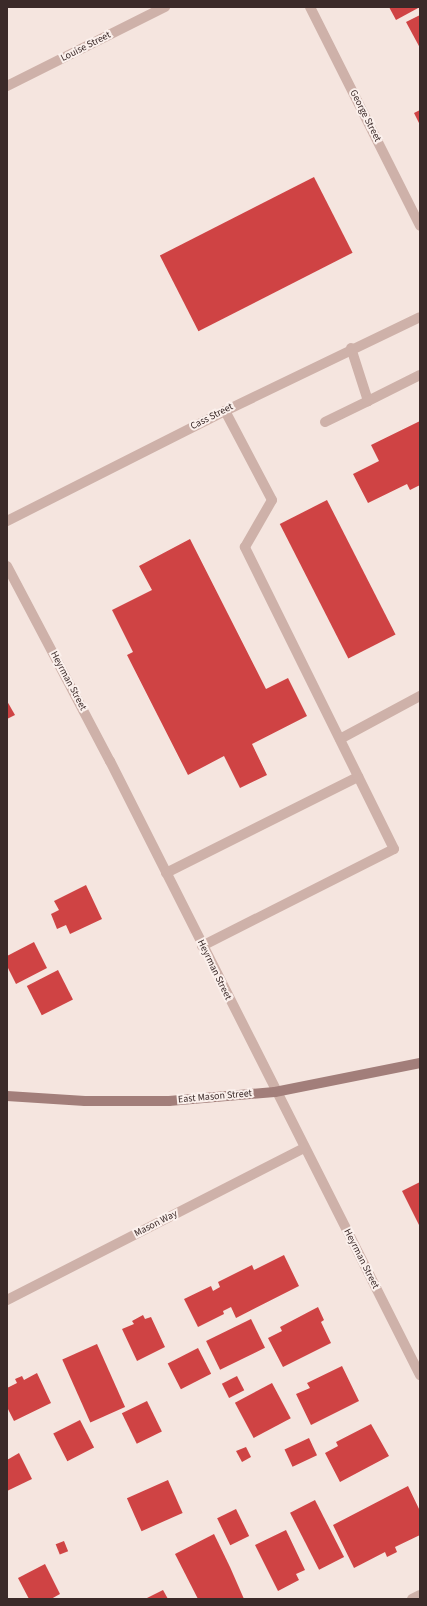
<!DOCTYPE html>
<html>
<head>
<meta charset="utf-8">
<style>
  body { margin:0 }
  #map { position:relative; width:427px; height:1606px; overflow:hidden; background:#f5e5df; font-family:"Source Sans 3",sans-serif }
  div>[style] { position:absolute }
  .building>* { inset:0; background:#cf4344; transform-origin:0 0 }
  .service>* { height:10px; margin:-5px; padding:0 5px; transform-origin:5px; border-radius:5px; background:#ceb1a9 }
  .minor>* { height:10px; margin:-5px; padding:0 5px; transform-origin:5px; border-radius:5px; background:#ceb1a9 }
  .secondary>* { height:10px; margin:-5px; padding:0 5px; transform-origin:5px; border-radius:5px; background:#a27e7a }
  span { translate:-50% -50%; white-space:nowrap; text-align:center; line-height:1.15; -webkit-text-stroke:4px #fbf0ec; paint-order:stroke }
  .street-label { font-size:10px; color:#3b2a29 }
  .frame { position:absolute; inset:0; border:8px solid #3b2a29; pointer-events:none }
</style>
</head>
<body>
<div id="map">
  <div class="building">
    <i style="clip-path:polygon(389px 7px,420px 7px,396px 20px)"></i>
    <i style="clip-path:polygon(420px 15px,420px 48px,406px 22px)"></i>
    <i style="clip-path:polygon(420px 110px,420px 125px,414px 113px)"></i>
    <i style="left:314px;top:177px;width:85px;height:173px;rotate:63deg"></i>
    <i style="clip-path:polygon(420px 421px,420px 485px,410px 490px,407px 484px,368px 503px,353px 474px,379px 461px,371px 445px)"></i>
    <i style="left:327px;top:500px;width:151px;height:53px;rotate:63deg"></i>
    <i style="clip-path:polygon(190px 539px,266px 689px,288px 678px,307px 716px,252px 744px,267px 775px,240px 788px,224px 756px,188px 775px,127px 655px,133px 652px,112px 610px,152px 590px,139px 566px)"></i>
    <i style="clip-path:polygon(7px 701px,15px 715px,7px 719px)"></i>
    <i style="clip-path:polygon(86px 885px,102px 919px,70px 934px,66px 925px,57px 929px,51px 914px,59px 910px,54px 901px)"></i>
    <i style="clip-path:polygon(34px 942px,47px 968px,16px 984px,7px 966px,7px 956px)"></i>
    <i style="left:58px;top:970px;width:33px;height:35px;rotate:63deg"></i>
    <i style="clip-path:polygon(420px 1182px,420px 1227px,402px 1191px)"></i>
    <i style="clip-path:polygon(284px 1255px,299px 1286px,236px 1318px,231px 1307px,223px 1311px,224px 1314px,198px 1327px,184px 1299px,211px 1286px,213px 1291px,220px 1287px,218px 1282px,252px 1265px,254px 1270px)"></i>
    <i style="clip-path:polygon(318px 1307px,324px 1320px,321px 1322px,331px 1343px,283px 1367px,268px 1338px,282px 1331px,280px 1327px)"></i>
    <i style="clip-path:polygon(143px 1315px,145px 1319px,151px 1317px,165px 1347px,137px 1361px,122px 1329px,134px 1324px,132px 1321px)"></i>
    <i style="left:251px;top:1319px;width:32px;height:50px;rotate:64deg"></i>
    <i style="left:97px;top:1344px;width:69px;height:38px;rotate:66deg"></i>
    <i style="left:198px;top:1348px;width:29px;height:34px;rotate:63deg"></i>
    <i style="clip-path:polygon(342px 1366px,359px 1401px,311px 1425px,296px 1394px,310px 1388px,307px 1383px)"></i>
    <i style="clip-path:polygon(37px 1373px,51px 1403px,14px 1421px,7px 1407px,7px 1388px,17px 1383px,15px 1379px,22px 1376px,24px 1380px)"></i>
    <i style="left:237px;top:1376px;width:16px;height:17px;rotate:63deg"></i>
    <i style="left:272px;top:1383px;width:40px;height:42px;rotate:62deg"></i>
    <i style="left:147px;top:1401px;width:34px;height:28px;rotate:64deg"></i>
    <i style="left:80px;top:1420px;width:31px;height:30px;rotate:63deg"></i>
    <i style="clip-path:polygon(371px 1424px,389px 1456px,340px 1482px,325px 1453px,338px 1446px,336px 1442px)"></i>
    <i style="left:309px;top:1438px;width:19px;height:27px;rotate:65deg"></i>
    <i style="clip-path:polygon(246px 1447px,251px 1457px,242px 1462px,236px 1451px)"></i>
    <i style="clip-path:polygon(19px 1453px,32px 1479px,7px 1491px,7px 1460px)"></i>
    <i style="left:168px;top:1480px;width:36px;height:45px;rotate:66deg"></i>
    <i style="clip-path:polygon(408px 1486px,420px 1511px,420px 1535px,395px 1547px,397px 1552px,387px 1557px,385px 1552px,354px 1568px,333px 1525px)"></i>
    <i style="left:315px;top:1500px;width:64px;height:28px;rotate:63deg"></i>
    <i style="left:236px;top:1509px;width:30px;height:21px;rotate:64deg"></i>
    <i style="clip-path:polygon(286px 1530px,305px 1570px,296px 1574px,299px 1580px,278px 1591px,255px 1545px)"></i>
    <i style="clip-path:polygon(214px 1534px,230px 1567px,244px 1599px,198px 1599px,175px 1554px)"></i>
    <i style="left:64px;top:1541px;width:11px;height:9px;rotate:68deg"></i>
    <i style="clip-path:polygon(45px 1564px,60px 1594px,51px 1599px,29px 1599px,18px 1578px)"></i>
    <i style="clip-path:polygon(163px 1590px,168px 1599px,145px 1599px)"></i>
  </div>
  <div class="service">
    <i style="left:351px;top:348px;width:56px;rotate:72.2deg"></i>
    <i style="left:368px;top:401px;width:58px;rotate:-26.6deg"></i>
    <i style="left:325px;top:422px;width:48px;rotate:-26deg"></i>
    <i style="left:340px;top:739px;width:91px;rotate:-28.3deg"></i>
    <i style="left:166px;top:873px;width:215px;rotate:-26.6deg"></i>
    <i style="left:202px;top:946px;width:215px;rotate:-26.8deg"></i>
    <i style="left:394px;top:849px;width:337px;rotate:-116.3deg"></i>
    <i style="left:245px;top:547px;width:54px;rotate:-60.1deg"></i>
    <i style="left:272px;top:500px;width:101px;rotate:-117.8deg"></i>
  </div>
  <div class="minor">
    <i style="left:310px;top:7px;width:245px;rotate:63.3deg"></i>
    <i style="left:7px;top:86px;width:177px;rotate:-26.6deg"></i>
    <i style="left:7px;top:521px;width:244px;rotate:-26.8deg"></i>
    <i style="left:225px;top:411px;width:216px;rotate:-25.7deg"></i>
    <i style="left:7px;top:566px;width:221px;rotate:62.2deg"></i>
    <i style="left:110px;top:761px;width:688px;rotate:63.21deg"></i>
    <i style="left:7px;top:1300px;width:334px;rotate:-27.1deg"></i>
    <i style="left:412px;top:1599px;width:9px;rotate:-27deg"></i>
  </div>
  <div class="secondary">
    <i style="left:7px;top:1096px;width:78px;rotate:3.7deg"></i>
    <i style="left:85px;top:1101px;width:84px"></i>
    <i style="left:169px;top:1101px;width:106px;rotate:-4.9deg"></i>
    <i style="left:275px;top:1092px;width:148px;rotate:-11.3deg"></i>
  </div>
  <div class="street-label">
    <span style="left:86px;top:47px;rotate:-27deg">Louise Street</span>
    <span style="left:365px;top:116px;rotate:63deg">George Street</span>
    <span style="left:212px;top:417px;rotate:-27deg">Cass Street</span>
    <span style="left:68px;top:681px;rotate:62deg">Heyrman Street</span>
    <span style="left:214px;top:970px;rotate:64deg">Heyrman Street</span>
    <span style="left:215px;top:1097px;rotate:-5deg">East Mason Street</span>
    <span style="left:156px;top:1224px;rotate:-27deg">Mason Way</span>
    <span style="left:361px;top:1259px;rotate:63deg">Heyrman Street</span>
  </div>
  <div class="frame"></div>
</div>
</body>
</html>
